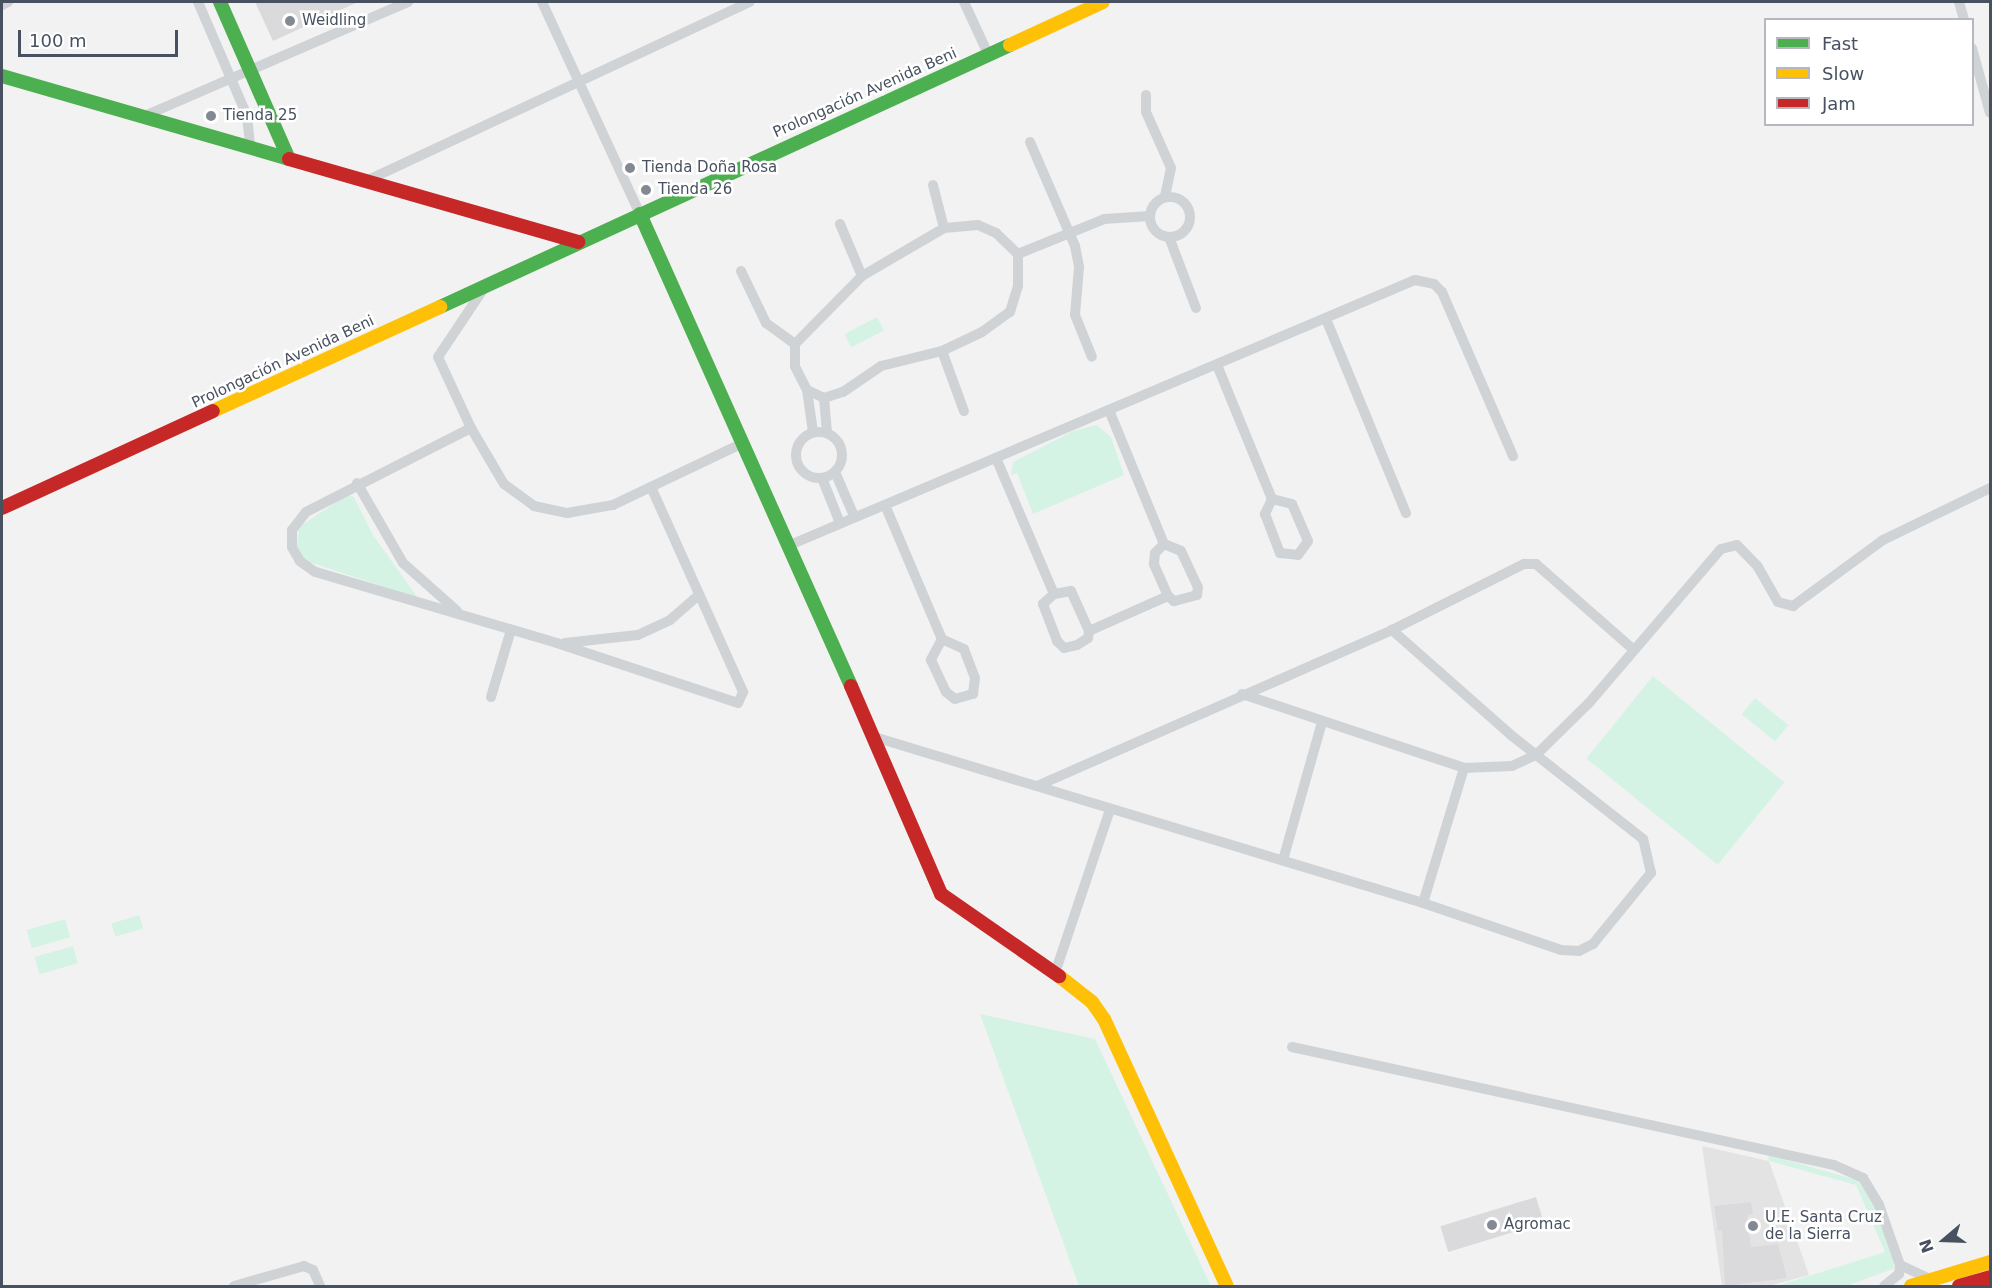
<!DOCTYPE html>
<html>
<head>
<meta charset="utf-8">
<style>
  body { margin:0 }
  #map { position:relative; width:1992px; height:1288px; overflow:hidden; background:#f3f2f2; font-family:"DejaVu Sans",sans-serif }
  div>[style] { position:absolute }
  .education>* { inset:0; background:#e4e3e4 }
  .green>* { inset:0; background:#d5f3e5; transform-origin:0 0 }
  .building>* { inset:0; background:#dadadd; transform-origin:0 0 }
  .street>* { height:10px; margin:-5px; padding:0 5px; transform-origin:5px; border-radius:5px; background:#d0d3d6 }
  .street>.ring { margin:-5px; padding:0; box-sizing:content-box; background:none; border:10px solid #d0d3d6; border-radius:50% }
  .fast>* { height:14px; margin:-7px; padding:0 7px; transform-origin:7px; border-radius:7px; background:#4caf50 }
  .slow>* { height:14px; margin:-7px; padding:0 7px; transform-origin:7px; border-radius:7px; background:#ffc107 }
  .jam>* { height:14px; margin:-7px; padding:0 7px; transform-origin:7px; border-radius:7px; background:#c62828 }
  .dots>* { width:16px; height:16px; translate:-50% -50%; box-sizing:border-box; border:3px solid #fff; border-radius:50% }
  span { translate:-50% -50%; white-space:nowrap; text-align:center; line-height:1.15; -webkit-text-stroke:5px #fff; paint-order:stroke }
  .poi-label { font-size:15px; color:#475160 }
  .left { translate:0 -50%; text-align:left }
  .street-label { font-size:15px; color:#475160 }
  .frame { position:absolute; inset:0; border:3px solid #475160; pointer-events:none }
  .legend { position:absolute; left:1764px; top:18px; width:210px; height:108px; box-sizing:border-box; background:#fff; border:2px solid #b5b9bf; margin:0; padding:8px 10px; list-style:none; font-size:18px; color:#475160 }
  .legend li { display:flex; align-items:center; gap:12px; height:30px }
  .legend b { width:30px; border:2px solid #b5b9bf }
  .north { position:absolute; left:1914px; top:1210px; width:60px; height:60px; -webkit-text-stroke:4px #fff; paint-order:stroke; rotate:251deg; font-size:16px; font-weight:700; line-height:24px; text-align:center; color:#475160 }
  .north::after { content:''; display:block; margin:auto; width:21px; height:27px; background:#475160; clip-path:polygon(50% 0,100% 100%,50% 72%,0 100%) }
  .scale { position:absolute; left:18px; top:30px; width:160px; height:27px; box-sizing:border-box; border:3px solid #475160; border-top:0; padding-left:8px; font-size:18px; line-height:21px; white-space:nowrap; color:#475160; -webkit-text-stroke:4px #fff; paint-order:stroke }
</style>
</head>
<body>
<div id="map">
  <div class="education">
    <i style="clip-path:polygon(1702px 1146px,1769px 1161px,1809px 1275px,1769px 1286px,1722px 1286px)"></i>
  </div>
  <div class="green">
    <i style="left:877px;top:317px;width:15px;height:37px;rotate:62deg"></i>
    <i style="clip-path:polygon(1097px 425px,1111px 437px,1124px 475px,1033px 514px,1017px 473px,1011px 476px,1013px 462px,1073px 431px)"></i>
    <i style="clip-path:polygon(347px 495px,354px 497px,373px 535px,418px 598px,306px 561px,297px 546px,299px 527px)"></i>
    <i style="left:1653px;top:676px;width:169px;height:106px;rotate:39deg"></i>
    <i style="left:1755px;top:698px;width:43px;height:21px;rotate:39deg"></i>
    <i style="left:139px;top:915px;width:14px;height:29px;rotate:73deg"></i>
    <i style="left:65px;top:919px;width:19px;height:40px;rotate:74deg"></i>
    <i style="left:73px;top:946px;width:18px;height:40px;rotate:74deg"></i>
    <i style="clip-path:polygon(980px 1014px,1095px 1039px,1211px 1286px,1079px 1286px)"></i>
    <i style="clip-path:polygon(1768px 1155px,1857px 1180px,1872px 1199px,1895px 1263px,1893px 1269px,1846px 1286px,1777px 1286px,1885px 1252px,1856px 1185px,1769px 1161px)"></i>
  </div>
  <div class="building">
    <i style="clip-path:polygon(255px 2px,358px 2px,273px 41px)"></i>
    <i style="left:1536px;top:1197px;width:27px;height:100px;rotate:73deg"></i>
    <i style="clip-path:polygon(1751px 1202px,1753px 1214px,1747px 1215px,1751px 1247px,1778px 1244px,1787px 1278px,1725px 1286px,1722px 1230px,1718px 1231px,1714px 1206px)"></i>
  </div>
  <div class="street">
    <i style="left:198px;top:2px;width:124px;rotate:66.7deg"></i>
    <i style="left:247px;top:116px;width:31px;rotate:84deg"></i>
    <i style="left:542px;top:2px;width:234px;rotate:65.2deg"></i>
    <i style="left:964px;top:2px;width:60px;rotate:65.2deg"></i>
    <i style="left:1959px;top:2px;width:19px;rotate:74deg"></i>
    <i style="left:2px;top:5px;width:7px;rotate:-27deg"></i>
    <i style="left:1972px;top:48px;width:67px;rotate:74.5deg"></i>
    <i style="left:1146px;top:95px;width:17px;rotate:90deg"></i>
    <i style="left:1146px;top:112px;width:61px;rotate:65.9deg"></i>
    <i style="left:1171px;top:168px;width:30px;rotate:102deg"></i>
    <i style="left:142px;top:117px;width:290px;rotate:-23.4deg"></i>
    <i style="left:1030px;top:142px;width:113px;rotate:66.6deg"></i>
    <i style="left:1075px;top:246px;width:21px;rotate:79deg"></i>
    <i style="left:1079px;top:267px;width:48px;rotate:94.8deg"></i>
    <i style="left:1075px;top:315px;width:45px;rotate:68deg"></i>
    <i style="left:368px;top:180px;width:421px;rotate:-25deg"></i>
    <i style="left:933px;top:185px;width:44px;rotate:75.7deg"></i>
    <i class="ring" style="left:1150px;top:197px;width:30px;height:30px"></i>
    <i style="left:840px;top:224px;width:56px;rotate:67.1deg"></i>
    <i style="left:1169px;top:237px;width:76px;rotate:69.2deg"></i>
    <i style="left:741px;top:271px;width:58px;rotate:64.3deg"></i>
    <i style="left:766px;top:323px;width:36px;rotate:36deg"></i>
    <i style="left:1326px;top:319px;width:210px;rotate:67.6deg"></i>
    <i style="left:942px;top:351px;width:64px;rotate:69.9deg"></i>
    <i style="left:1217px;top:365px;width:145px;rotate:67.7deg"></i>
    <i style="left:1272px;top:499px;width:17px;rotate:115deg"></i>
    <i style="left:1265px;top:514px;width:42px;rotate:69deg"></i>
    <i style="left:1280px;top:553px;width:18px;rotate:6deg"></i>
    <i style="left:1298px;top:555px;width:17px;rotate:-54deg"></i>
    <i style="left:1308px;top:541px;width:40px;rotate:-113.4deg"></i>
    <i style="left:1292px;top:504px;width:21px;rotate:-166deg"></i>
    <i style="left:807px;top:390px;width:19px;rotate:25deg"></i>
    <i style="left:824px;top:398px;width:20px;rotate:-18deg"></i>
    <i style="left:843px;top:392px;width:46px;rotate:-34.4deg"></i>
    <i style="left:881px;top:366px;width:63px;rotate:-13.8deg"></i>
    <i style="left:942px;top:351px;width:44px;rotate:-25.4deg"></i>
    <i style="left:982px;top:332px;width:34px;rotate:-36deg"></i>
    <i style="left:1010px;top:312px;width:27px;rotate:-73deg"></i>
    <i style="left:1018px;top:286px;width:32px;rotate:-90deg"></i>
    <i style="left:824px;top:398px;width:35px;rotate:85deg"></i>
    <i style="left:1109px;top:410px;width:145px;rotate:67.7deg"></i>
    <i style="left:1164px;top:544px;width:18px;rotate:22deg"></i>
    <i style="left:1181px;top:551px;width:40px;rotate:65deg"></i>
    <i style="left:1198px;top:587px;width:8px;rotate:97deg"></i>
    <i style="left:1197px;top:595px;width:24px;rotate:165deg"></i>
    <i style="left:1174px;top:601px;width:8px;rotate:-140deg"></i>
    <i style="left:1168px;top:596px;width:35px;rotate:-114deg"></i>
    <i style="left:1154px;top:564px;width:11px;rotate:-85deg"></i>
    <i style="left:1155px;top:553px;width:13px;rotate:-45deg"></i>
    <i style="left:471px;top:428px;width:78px;rotate:-114.9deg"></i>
    <i style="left:438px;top:357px;width:83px;rotate:-56.3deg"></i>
    <i class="ring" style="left:796px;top:432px;width:36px;height:36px"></i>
    <i style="left:813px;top:432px;width:42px;rotate:-98.1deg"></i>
    <i style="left:807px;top:390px;width:27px;rotate:-117deg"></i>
    <i style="left:795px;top:366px;width:22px;rotate:-90deg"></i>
    <i style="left:795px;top:344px;width:95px;rotate:-45.4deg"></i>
    <i style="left:862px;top:276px;width:95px;rotate:-30.3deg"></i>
    <i style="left:944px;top:228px;width:34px;rotate:-5deg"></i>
    <i style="left:978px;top:225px;width:20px;rotate:24deg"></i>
    <i style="left:996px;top:233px;width:30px;rotate:44deg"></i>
    <i style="left:1018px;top:254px;width:93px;rotate:-22.1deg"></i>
    <i style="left:1104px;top:219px;width:46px;rotate:-3.7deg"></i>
    <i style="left:996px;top:458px;width:148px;rotate:66.9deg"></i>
    <i style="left:1054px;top:594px;width:15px;rotate:138deg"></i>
    <i style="left:1043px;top:604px;width:40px;rotate:69deg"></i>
    <i style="left:1057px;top:641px;width:10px;rotate:45deg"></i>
    <i style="left:1064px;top:648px;width:13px;rotate:-13deg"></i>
    <i style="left:1077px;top:645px;width:13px;rotate:-32deg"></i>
    <i style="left:1088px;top:638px;width:7px;rotate:-82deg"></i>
    <i style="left:1089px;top:631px;width:44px;rotate:-114.2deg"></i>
    <i style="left:1071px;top:591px;width:17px;rotate:170deg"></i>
    <i style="left:835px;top:472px;width:48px;rotate:66.6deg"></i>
    <i style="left:822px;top:478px;width:48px;rotate:68.2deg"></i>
    <i style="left:357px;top:483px;width:92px;rotate:60.1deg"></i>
    <i style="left:403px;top:563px;width:72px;rotate:41.6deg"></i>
    <i style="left:651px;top:487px;width:225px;rotate:65.8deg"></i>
    <i style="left:743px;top:692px;width:12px;rotate:114deg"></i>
    <i style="left:738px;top:703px;width:191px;rotate:-161.7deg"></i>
    <i style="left:557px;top:643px;width:252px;rotate:-163.6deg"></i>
    <i style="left:315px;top:572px;width:19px;rotate:-144deg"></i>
    <i style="left:300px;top:561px;width:16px;rotate:-120deg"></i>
    <i style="left:292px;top:547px;width:17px;rotate:-90deg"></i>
    <i style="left:292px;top:530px;width:23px;rotate:-52deg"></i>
    <i style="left:306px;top:512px;width:185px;rotate:-27deg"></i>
    <i style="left:471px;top:428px;width:65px;rotate:59.5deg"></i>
    <i style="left:504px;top:484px;width:37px;rotate:36deg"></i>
    <i style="left:534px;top:506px;width:34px;rotate:12deg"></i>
    <i style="left:567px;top:513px;width:47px;rotate:-9.9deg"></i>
    <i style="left:613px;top:505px;width:144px;rotate:-25.5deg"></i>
    <i style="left:885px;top:505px;width:146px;rotate:67deg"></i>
    <i style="left:942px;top:639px;width:24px;rotate:118deg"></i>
    <i style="left:931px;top:660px;width:35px;rotate:65deg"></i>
    <i style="left:946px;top:692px;width:11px;rotate:38deg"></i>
    <i style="left:955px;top:699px;width:19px;rotate:-16deg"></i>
    <i style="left:973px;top:694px;width:16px;rotate:-83deg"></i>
    <i style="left:975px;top:678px;width:31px;rotate:-111deg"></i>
    <i style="left:964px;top:649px;width:24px;rotate:-156deg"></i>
    <i style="left:790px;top:545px;width:679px;rotate:-22.98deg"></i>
    <i style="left:1415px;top:280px;width:19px;rotate:12deg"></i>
    <i style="left:1434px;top:284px;width:11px;rotate:45deg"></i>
    <i style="left:1442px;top:292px;width:179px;rotate:66.6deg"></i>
    <i style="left:1089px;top:631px;width:86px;rotate:-23.9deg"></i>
    <i style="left:565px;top:643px;width:73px;rotate:-6.3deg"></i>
    <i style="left:638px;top:635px;width:35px;rotate:-25deg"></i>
    <i style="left:670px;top:620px;width:38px;rotate:-41deg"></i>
    <i style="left:1242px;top:694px;width:234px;rotate:18.4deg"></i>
    <i style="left:1464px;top:768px;width:48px;rotate:-2.4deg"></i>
    <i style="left:1512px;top:766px;width:26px;rotate:-25deg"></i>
    <i style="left:1536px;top:755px;width:74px;rotate:-44.5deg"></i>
    <i style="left:1589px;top:703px;width:203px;rotate:-49.4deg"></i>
    <i style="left:1721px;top:549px;width:16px;rotate:-14deg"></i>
    <i style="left:1737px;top:545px;width:30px;rotate:46deg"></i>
    <i style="left:1758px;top:567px;width:40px;rotate:60.3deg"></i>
    <i style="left:1778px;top:602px;width:16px;rotate:15deg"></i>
    <i style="left:1793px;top:606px;width:112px;rotate:-36.3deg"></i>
    <i style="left:1883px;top:540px;width:119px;rotate:-25.9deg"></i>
    <i style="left:491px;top:697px;width:70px;rotate:-73.4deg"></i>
    <i style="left:871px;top:736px;width:577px;rotate:16.83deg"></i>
    <i style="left:1423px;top:903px;width:146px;rotate:18.8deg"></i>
    <i style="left:1561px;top:950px;width:18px;rotate:3deg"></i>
    <i style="left:1579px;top:951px;width:16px;rotate:-27deg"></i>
    <i style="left:1593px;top:944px;width:92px;rotate:-50.8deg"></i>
    <i style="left:1651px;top:873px;width:35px;rotate:-103deg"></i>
    <i style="left:1643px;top:839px;width:168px;rotate:-141.8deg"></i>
    <i style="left:1511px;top:735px;width:159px;rotate:-138.6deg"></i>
    <i style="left:1037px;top:786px;width:388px;rotate:-23.7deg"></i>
    <i style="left:1392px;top:630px;width:148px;rotate:-26.6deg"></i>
    <i style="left:1524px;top:564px;width:12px"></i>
    <i style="left:1536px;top:564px;width:130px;rotate:41.3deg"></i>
    <i style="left:1283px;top:860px;width:143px;rotate:-74.2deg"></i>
    <i style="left:1423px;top:903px;width:141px;rotate:-73.1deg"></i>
    <i style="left:1055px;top:973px;width:172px;rotate:-71.4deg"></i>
    <i style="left:1292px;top:1047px;width:555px;rotate:12.28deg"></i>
    <i style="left:1834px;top:1165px;width:32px;rotate:24deg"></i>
    <i style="left:1863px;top:1178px;width:31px;rotate:59deg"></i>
    <i style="left:1879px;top:1205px;width:64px;rotate:70.7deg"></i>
    <i style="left:1900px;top:1265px;width:9px;rotate:96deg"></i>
    <i style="left:1899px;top:1274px;width:19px;rotate:141deg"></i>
    <i style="left:1900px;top:1265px;width:29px;rotate:25deg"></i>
    <i style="left:234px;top:1286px;width:73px;rotate:-15.9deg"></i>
    <i style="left:304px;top:1266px;width:10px;rotate:24deg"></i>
    <i style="left:313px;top:1270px;width:17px;rotate:66deg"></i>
  </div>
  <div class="fast">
    <i style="left:220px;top:2px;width:169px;rotate:66.3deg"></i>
    <i style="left:2px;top:76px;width:299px;rotate:16.1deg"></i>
    <i style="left:640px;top:214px;width:517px;rotate:65.91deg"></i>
    <i style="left:440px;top:307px;width:627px;rotate:-24.69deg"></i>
  </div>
  <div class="slow">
    <i style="left:1010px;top:45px;width:102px;rotate:-24.8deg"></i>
    <i style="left:213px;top:411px;width:250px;rotate:-24.6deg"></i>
    <i style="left:1059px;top:976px;width:42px;rotate:38.2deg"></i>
    <i style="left:1092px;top:1002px;width:21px;rotate:55deg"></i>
    <i style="left:1104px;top:1019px;width:294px;rotate:65.3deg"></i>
    <i style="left:1911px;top:1286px;width:83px;rotate:-16.9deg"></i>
  </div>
  <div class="jam">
    <i style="left:289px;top:159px;width:301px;rotate:16deg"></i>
    <i style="left:2px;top:508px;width:232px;rotate:-24.7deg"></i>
    <i style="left:851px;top:686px;width:227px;rotate:66.6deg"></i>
    <i style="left:941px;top:894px;width:144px;rotate:34.8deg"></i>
    <i style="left:1959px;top:1286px;width:32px;rotate:-16deg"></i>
  </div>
  <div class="dots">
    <i style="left:290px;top:21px;background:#838993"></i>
    <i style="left:211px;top:116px;background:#838993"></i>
    <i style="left:630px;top:168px;background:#838993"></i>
    <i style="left:646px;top:190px;background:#838993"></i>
    <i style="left:1492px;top:1225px;background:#838993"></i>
    <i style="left:1753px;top:1226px;background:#838993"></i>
  </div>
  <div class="poi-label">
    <span class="left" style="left:302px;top:21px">Weidling</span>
    <span class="left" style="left:223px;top:116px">Tienda 25</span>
    <span class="left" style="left:642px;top:168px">Tienda Doña Rosa</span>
    <span class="left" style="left:658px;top:190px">Tienda 26</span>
    <span class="left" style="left:1765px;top:1226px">U.E. Santa Cruz<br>de la Sierra</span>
    <span class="left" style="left:1504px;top:1225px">Agromac</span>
  </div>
  <div class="street-label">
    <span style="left:865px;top:93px;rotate:-24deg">Prolongación Avenida Beni</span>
    <span style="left:283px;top:362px;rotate:-25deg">Prolongación Avenida Beni</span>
  </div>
  <div class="frame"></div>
  <ul class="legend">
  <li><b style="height:8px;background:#4caf50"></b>Fast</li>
  <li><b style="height:8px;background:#ffc107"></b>Slow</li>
  <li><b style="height:8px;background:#c62828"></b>Jam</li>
  </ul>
  <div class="north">N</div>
  <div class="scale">100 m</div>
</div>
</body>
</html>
